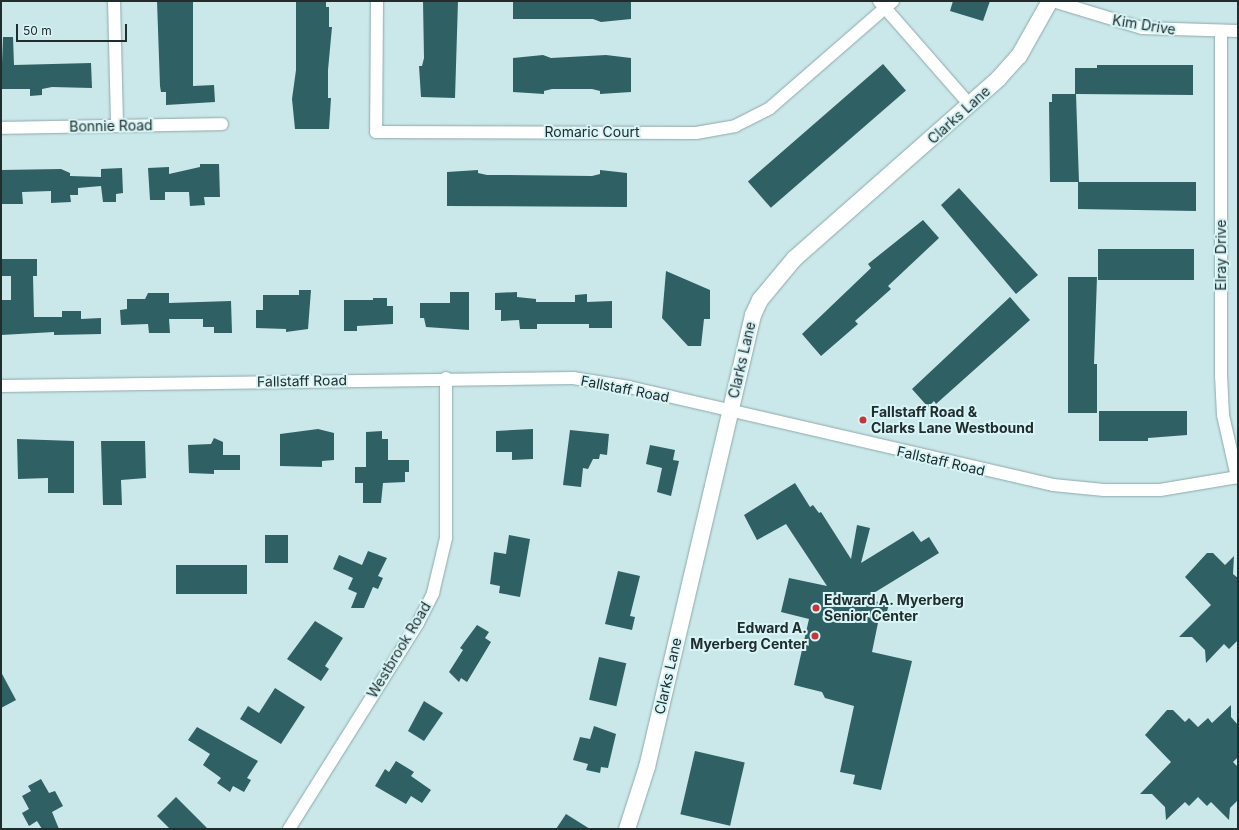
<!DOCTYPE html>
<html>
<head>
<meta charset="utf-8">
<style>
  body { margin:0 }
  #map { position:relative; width:1239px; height:830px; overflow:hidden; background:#cae7e9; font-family:Inter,sans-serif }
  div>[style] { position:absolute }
  .building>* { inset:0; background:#2f6064; transform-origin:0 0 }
  .roads { filter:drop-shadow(0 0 1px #8da9ab) drop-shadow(0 0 1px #8da9ab) }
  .street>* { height:12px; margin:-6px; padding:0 6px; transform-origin:6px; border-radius:6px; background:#fff }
  .secondary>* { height:16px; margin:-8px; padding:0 8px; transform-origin:8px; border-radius:8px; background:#fff }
  .dots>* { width:11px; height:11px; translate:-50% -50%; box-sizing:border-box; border:2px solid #d7f4f7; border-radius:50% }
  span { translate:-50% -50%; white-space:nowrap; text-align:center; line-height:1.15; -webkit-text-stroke:4px #d7f4f7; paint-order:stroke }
  .street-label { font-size:14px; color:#212c2c }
  .poi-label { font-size:14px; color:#212c2c; font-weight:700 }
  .left { translate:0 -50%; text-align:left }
  .right { translate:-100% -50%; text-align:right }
  .frame { position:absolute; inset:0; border:2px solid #212c2c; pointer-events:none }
  .scale { position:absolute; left:16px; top:24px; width:111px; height:18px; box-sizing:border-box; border:2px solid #212c2c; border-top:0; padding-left:5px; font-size:12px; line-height:14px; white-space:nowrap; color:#212c2c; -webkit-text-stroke:3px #d7f4f7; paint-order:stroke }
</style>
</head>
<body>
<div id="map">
  <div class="building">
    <i style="clip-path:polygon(157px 1px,193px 1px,193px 86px,214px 85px,215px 102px,166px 105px,166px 92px,161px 92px,160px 86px)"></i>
    <i style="clip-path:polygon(296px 1px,326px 1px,326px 7px,329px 7px,329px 27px,332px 27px,328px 70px,328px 98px,331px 98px,329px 129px,295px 129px,292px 99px,296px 70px)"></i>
    <i style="clip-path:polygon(423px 1px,458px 1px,455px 98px,421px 97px,419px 66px,422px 66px,424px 58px)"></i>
    <i style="clip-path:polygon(513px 1px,631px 1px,631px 19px,601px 22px,593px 19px,513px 19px)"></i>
    <i style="clip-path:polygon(953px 1px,990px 1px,983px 21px,950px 11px)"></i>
    <i style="clip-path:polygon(3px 37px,13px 37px,14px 65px,91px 63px,92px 88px,52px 87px,42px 89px,42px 95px,30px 96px,30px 89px,1px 89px)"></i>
    <i style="clip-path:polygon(543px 55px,551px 58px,606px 55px,631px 58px,631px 92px,600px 94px,600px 91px,592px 89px,552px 89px,544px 91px,544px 94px,513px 92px,513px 58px)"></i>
    <i style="left:883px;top:64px;width:35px;height:179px;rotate:49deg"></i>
    <i style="clip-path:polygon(1097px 65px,1193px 65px,1193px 95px,1076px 94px,1079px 182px,1196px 182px,1196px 211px,1078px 209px,1078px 182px,1050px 182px,1049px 102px,1052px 102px,1052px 94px,1075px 94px,1075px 68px,1097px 68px)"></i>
    <i style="clip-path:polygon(200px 164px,219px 164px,220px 197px,204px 197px,205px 205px,190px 206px,189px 192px,165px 192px,165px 200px,150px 200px,148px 168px,169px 167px,169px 174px,200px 167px)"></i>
    <i style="clip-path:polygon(122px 168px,123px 193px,116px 194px,116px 202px,103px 202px,101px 186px,78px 188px,78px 195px,70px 195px,71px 202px,51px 203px,51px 191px,22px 192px,23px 204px,1px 204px,1px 170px,61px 169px,70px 173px,70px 176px,101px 177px,101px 169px)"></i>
    <i style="clip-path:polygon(478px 170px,478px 173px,487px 175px,506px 175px,592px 176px,600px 174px,600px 170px,627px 173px,627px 207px,447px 206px,447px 172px)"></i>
    <i style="clip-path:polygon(959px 188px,1038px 275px,1016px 294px,941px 205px)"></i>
    <i style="clip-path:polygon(923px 220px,939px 238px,888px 286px,891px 289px,855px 321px,858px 324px,821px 356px,802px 334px,871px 268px,868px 264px)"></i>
    <i style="left:1098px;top:249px;width:96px;height:31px"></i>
    <i style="clip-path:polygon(1px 259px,37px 259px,37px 276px,33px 276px,34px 317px,62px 317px,62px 311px,81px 311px,81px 319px,101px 318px,101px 334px,54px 335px,54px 332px,1px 335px,1px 300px,11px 300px,11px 276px,2px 276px)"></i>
    <i style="clip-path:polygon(666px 271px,710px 290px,710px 319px,704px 319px,701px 346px,688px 346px,662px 318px)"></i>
    <i style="clip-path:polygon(1068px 277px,1097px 277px,1094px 364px,1097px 364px,1097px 413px,1068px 413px)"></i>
    <i style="clip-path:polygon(299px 290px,311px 290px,308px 329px,286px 332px,286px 329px,256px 328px,256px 310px,263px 310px,263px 295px,299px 295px)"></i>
    <i style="clip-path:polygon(450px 292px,469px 292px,469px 330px,426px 327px,424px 318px,420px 318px,420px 303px,450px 303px)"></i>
    <i style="clip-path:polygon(517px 292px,517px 297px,536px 299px,536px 302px,575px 302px,575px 295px,587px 294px,587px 302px,612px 301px,612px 328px,589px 328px,589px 324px,537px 324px,537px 329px,520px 329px,519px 320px,501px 321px,501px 310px,495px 310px,495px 293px)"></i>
    <i style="clip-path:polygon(148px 293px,169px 293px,169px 303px,231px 301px,232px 333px,214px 333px,214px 327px,203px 327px,203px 319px,169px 319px,170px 333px,149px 333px,148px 324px,121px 325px,120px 310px,127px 309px,127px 299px,145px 299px)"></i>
    <i style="clip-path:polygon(1010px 297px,1030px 320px,936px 404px,934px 401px,928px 407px,912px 389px)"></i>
    <i style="clip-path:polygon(373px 298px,387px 298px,387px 306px,393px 306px,393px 324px,357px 326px,357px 331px,344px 331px,344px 300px,373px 300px)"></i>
    <i style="clip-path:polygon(1099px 411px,1187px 411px,1187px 435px,1148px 438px,1148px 441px,1099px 441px)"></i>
    <i style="clip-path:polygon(318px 429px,334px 433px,334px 460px,322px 461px,322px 467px,280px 466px,280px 434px)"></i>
    <i style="clip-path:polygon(533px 429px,533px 459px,512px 460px,512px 452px,496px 452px,496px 431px)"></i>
    <i style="clip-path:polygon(570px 430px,609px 434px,607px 455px,600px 454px,599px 459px,593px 459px,588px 469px,583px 468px,581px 487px,563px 485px)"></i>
    <i style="clip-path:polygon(382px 431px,382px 439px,388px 439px,388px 460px,409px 460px,409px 472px,405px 472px,405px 482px,383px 483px,381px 503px,363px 503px,363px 483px,355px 483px,355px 467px,366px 467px,366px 432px)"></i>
    <i style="clip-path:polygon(214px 438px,223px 442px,223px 455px,240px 455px,240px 470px,214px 470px,214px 474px,189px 473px,188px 445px,211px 444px)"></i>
    <i style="clip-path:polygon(17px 439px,74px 441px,74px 493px,48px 493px,48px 478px,18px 479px)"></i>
    <i style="clip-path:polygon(101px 441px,145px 441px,146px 478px,121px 480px,122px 505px,103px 505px)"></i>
    <i style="clip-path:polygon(650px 445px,675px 450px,673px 460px,679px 461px,671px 496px,657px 492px,662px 468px,646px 464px)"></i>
    <i style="clip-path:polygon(795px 483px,810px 507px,813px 505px,819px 513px,821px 512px,851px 559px,857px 525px,870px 528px,861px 563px,913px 531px,921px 542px,929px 537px,939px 553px,864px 599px,889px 604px,885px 619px,879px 618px,872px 652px,912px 661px,881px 790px,853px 784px,855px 775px,840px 772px,854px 706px,825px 698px,822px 692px,794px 685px,809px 619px,781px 612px,789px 578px,827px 586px,786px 524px,757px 540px,744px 515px)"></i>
    <i style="left:265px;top:535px;width:23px;height:28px"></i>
    <i style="clip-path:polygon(509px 535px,530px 539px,520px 597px,499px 593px,500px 586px,490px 584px,494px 552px,506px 554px)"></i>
    <i style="clip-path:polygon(368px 551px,387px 558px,378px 576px,383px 578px,378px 589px,373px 587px,364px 608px,351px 608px,357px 593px,348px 589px,353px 578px,333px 569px,339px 555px,362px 565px)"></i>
    <i style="clip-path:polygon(1207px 553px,1213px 553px,1225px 565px,1234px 556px,1233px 574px,1238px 578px,1238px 640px,1229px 649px,1224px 644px,1206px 663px,1205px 650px,1192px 637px,1179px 637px,1211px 605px,1185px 577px)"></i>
    <i style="left:247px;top:565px;width:29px;height:71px;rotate:90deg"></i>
    <i style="clip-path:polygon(618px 571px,640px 576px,630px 616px,635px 617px,632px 630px,605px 624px)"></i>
    <i style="clip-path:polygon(315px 621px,343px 638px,325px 666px,329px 669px,321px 681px,287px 659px)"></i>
    <i style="clip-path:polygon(477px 625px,489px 632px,485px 638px,491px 642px,467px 682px,461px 678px,459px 682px,449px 672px,463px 650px,460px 648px)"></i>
    <i style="left:599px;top:657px;width:28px;height:44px;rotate:13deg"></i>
    <i style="clip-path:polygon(1px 672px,16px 700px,1px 708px)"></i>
    <i style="clip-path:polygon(275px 688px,305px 707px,281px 744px,240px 719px,248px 706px,259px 713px)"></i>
    <i style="clip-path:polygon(424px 701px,443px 713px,424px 741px,408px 731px)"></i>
    <i style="clip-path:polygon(1231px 705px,1231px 717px,1238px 725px,1238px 757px,1233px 762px,1238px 767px,1238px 800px,1230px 808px,1229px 820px,1211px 802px,1207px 806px,1198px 797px,1189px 806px,1185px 802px,1166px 820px,1165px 807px,1152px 794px,1140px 794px,1171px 762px,1145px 735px,1167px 710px,1173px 710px,1185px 722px,1189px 718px,1198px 727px,1208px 718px,1212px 723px)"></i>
    <i style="clip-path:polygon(594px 726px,616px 734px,608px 768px,601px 767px,600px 773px,586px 770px,588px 764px,573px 760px,580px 737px,590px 739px)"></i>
    <i style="clip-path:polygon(197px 727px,258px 761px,247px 778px,251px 780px,244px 792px,233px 786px,230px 792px,217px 783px,221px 778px,203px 765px,210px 754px,188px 740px)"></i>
    <i style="left:695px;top:751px;width:51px;height:65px;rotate:13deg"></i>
    <i style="clip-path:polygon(396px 761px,414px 772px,411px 776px,431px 790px,422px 803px,411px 796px,406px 804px,375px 786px,385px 769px,389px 772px)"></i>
    <i style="clip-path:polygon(41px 779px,49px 793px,55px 791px,63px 806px,52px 812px,59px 829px,42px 829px,37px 821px,29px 826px,22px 813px,29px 809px,22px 796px,31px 791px,28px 786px)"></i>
    <i style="clip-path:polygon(176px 797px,208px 829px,170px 829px,157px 816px)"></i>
    <i style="clip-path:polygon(566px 814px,590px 829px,556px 829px)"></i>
  </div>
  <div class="roads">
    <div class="street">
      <i style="left:114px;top:1px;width:125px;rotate:88.6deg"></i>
      <i style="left:377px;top:1px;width:131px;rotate:90.4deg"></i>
      <i style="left:376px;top:132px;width:320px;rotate:0.2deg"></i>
      <i style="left:696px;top:133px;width:40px;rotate:-10deg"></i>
      <i style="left:735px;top:126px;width:39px;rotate:-27deg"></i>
      <i style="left:770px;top:108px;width:163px;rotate:-41deg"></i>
      <i style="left:879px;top:1px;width:138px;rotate:48.8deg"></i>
      <i style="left:1053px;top:1px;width:93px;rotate:16.9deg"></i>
      <i style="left:1142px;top:28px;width:96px;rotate:1.8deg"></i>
      <i style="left:1221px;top:31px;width:344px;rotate:90deg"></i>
      <i style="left:1221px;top:375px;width:40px;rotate:87.1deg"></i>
      <i style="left:1223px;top:415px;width:64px;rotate:77.3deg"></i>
      <i style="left:1px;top:128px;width:221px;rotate:-1deg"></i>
      <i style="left:1px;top:386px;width:572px;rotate:-0.8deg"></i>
      <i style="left:573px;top:378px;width:57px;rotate:9.1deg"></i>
      <i style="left:629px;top:387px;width:435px;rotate:13deg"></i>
      <i style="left:1053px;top:485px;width:51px;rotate:5.6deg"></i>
      <i style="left:1104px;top:490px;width:56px"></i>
      <i style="left:1160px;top:490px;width:79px;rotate:-9.5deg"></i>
      <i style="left:289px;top:829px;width:243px;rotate:-57.9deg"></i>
      <i style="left:418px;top:623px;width:34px;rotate:-63deg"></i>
      <i style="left:433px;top:593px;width:57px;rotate:-76.7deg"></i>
      <i style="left:446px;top:538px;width:160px;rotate:-90deg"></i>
    </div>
    <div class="secondary">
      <i style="left:627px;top:829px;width:65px;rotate:-72.1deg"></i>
      <i style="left:647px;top:767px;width:464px;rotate:-76.8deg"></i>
      <i style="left:753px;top:315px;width:17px;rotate:-65deg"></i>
      <i style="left:760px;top:300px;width:53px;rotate:-50.3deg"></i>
      <i style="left:794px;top:259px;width:273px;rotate:-41.4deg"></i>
      <i style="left:999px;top:78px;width:30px;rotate:-48deg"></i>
      <i style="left:1019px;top:56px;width:63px;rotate:-60.6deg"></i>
    </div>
  </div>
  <div class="dots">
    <i style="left:863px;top:420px;background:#c5363b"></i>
    <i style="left:816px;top:608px;background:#c5363b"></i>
    <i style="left:815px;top:636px;background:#c5363b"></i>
  </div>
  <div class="street-label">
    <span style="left:1144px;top:25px;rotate:9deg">Kim Drive</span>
    <span style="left:959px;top:115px;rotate:-42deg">Clarks Lane</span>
    <span style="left:111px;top:126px;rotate:-1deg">Bonnie Road</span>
    <span style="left:592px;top:132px">Romaric Court</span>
    <span style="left:1221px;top:255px;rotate:-90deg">Elray Drive</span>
    <span style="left:742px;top:360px;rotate:-77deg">Clarks Lane</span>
    <span style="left:302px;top:381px;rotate:-1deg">Fallstaff Road</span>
    <span style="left:625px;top:389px;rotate:11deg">Fallstaff Road</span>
    <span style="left:941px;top:461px;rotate:13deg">Fallstaff Road</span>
    <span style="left:399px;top:650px;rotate:-59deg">Westbrook Road</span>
    <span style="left:668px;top:676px;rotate:-77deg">Clarks Lane</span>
  </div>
  <div class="poi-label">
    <span class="left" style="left:871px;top:420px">Fallstaff Road &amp;<br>Clarks Lane Westbound</span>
    <span class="left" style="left:824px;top:608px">Edward A. Myerberg<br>Senior Center</span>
    <span class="right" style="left:807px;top:636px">Edward A.<br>Myerberg Center</span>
  </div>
  <div class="frame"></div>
  <div class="scale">50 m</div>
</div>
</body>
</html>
